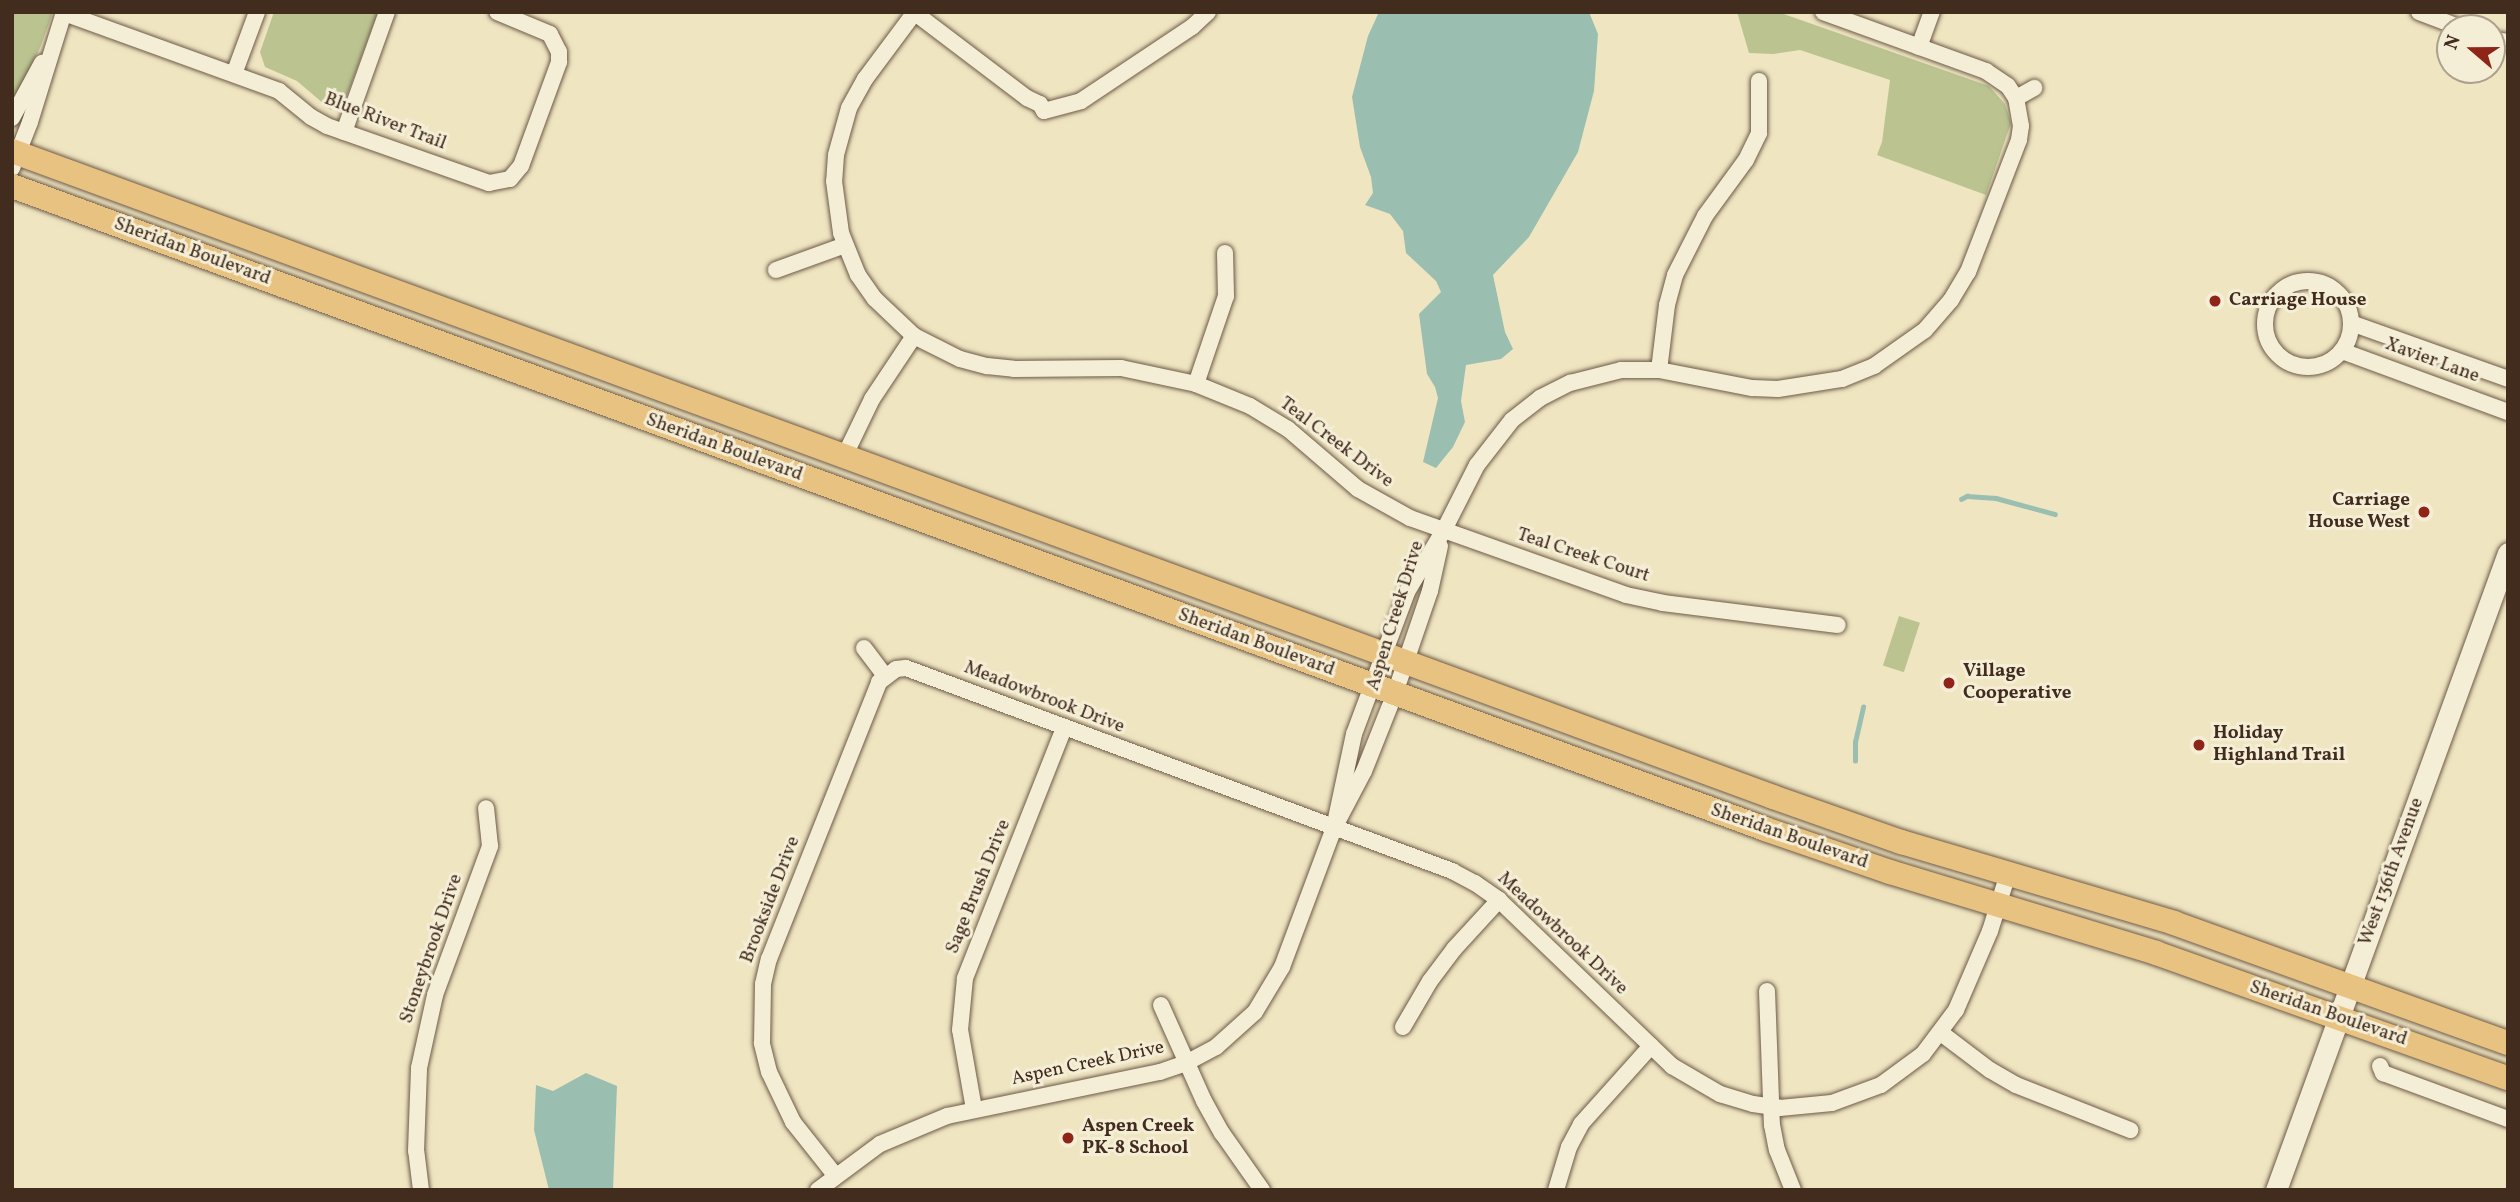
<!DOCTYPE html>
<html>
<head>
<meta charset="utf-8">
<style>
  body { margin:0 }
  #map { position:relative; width:2520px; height:1202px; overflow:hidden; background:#efe5c1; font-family:Vollkorn,serif }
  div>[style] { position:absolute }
  .green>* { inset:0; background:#bbc491; transform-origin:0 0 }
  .water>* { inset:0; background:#9abfb1 }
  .stream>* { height:4.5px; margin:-2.25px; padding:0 2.25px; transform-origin:2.25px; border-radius:2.25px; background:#9abfb1 }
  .roads { filter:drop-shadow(0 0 2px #6d5a47) drop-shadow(0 0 2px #6d5a47) }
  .street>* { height:16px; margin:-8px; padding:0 8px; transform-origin:8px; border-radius:8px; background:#f5eed7 }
  .street>.ring { margin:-8px; padding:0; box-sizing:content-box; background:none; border:16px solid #f5eed7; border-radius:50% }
  .secondary>* { height:21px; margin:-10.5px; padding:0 10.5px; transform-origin:10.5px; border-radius:10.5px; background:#f5eed7 }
  .primary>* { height:24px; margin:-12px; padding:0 12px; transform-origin:12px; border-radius:12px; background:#e8c280 }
  .dots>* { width:19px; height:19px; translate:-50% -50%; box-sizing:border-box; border:4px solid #f5eed7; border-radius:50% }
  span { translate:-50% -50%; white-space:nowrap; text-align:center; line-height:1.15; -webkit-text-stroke:6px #f5eed7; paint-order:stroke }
  .street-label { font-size:19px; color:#422c1e }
  .poi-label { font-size:19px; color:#422c1e; font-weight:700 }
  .left { translate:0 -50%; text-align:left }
  .right { translate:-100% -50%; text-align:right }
  .frame { position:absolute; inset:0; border:14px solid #422c1e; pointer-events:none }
  .north { position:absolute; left:2436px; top:14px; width:70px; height:70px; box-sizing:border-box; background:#f5eed7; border:2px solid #ada08d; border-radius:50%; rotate:290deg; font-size:19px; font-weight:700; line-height:28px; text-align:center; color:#422c1e }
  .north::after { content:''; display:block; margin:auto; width:24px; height:32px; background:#8f2418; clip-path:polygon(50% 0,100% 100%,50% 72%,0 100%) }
</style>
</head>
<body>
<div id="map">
  <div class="green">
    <i style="clip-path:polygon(12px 12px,53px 12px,40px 48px,12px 104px)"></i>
    <i style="clip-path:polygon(274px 12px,378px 12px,345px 101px,331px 110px,297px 81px,265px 67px,260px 52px)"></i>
    <i style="clip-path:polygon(1737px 12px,1778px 12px,1989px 86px,2005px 104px,2011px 123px,1986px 195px,1877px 155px,1882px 142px,1890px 80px,1800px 50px,1773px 54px,1749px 53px)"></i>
    <i style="left:1899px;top:616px;width:22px;height:52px;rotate:18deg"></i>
  </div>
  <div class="water">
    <i style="clip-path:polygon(1379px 12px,1589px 12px,1598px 34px,1594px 91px,1578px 152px,1529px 237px,1493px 275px,1505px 332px,1513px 349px,1501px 359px,1466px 365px,1461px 401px,1465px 422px,1453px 447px,1436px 468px,1423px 462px,1438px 398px,1435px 387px,1427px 374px,1419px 314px,1441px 292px,1436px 281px,1406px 253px,1403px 231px,1390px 214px,1365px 205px,1373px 193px,1371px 177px,1360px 147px,1352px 97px,1368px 36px)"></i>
    <i style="clip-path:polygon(586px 1073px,617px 1086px,613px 1190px,549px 1190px,534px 1130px,536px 1085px,553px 1091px)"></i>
  </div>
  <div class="stream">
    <i style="left:1961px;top:499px;width:7px;rotate:-27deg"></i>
    <i style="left:1967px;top:496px;width:29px;rotate:4deg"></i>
    <i style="left:1996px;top:498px;width:61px;rotate:15.2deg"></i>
    <i style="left:1855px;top:761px;width:19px;rotate:-90deg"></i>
    <i style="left:1855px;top:742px;width:36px;rotate:-77deg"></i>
  </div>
  <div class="roads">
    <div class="street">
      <i style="left:915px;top:12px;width:84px;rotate:126.7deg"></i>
      <i style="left:865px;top:79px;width:33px;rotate:119deg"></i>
      <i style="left:849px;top:108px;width:49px;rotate:105.5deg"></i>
      <i style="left:836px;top:155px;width:26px;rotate:94deg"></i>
      <i style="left:834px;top:181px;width:52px;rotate:82.3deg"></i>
      <i style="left:841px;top:233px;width:45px;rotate:68deg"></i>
      <i style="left:858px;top:275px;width:29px;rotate:55deg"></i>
      <i style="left:875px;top:299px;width:54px;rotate:43.5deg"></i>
      <i style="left:914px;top:336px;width:51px;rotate:26.6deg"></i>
      <i style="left:960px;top:359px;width:28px;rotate:15deg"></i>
      <i style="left:987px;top:366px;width:27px;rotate:6deg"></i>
      <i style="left:1014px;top:369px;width:107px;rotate:-0.5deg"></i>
      <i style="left:1121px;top:368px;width:77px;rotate:12deg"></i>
      <i style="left:1196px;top:384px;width:58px;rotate:22.2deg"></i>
      <i style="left:1250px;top:406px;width:44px;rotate:31.2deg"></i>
      <i style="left:1288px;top:429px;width:92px;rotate:40.6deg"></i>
      <i style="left:1358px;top:489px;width:60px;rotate:29.1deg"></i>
      <i style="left:1410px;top:518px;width:229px;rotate:19.6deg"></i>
      <i style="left:1626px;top:595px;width:38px;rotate:12deg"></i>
      <i style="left:1663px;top:603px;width:176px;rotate:7.2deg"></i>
      <i style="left:2419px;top:12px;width:45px;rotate:20.9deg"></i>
      <i style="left:64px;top:13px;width:229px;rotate:19.9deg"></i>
      <i style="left:279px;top:91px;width:41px;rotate:39.1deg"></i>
      <i style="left:311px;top:117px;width:18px;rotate:29deg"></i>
      <i style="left:327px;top:126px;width:172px;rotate:19.4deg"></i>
      <i style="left:489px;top:183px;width:21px;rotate:-11deg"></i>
      <i style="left:510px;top:179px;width:17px;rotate:-50deg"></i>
      <i style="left:521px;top:166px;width:111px;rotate:-69.9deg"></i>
      <i style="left:559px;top:62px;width:10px;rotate:-90deg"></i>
      <i style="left:559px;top:52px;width:20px;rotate:-117deg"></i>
      <i style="left:550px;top:34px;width:57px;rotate:-157.5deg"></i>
      <i style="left:915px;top:13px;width:141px;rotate:37.2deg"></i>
      <i style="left:1027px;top:98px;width:14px;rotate:25deg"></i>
      <i style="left:1040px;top:104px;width:8px;rotate:60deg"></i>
      <i style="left:1044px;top:111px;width:38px;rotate:-15deg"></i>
      <i style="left:1081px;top:101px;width:133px;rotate:-33.7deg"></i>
      <i style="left:1192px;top:27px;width:22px;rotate:-43deg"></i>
      <i style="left:2492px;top:39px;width:16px;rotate:11deg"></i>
      <i style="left:1919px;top:47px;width:37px;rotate:-70deg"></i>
      <i style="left:234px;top:74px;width:66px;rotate:-69.6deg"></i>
      <i style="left:2016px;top:98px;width:21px;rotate:-29deg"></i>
      <i style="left:12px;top:118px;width:63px;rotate:-61.4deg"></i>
      <i style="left:344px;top:132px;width:127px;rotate:-70.3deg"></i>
      <i style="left:12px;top:168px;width:49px;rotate:-68.6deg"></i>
      <i style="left:30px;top:122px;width:115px;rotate:-72.8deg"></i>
      <i style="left:776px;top:270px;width:73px;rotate:-19.9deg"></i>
      <i class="ring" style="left:2265px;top:281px;width:70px;height:70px"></i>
      <i style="left:2351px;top:323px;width:167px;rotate:19.6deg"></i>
      <i style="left:2342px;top:351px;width:177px;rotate:20.2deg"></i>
      <i style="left:1659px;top:370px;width:65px;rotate:-83deg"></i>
      <i style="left:1667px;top:305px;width:31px;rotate:-75deg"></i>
      <i style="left:1675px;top:275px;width:66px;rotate:-63deg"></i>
      <i style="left:1705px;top:216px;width:69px;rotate:-53.8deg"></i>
      <i style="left:1746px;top:160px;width:30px;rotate:-64deg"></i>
      <i style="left:1759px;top:133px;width:52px;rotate:-90deg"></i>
      <i style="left:1196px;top:384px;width:93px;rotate:-71.2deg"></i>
      <i style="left:1226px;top:296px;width:43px;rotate:-91.3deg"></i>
      <i style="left:844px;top:457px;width:64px;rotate:-64.2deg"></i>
      <i style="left:872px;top:399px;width:76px;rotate:-56.3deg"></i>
      <i style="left:864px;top:648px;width:34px;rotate:53deg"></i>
      <i style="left:1334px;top:828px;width:96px;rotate:-78deg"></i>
      <i style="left:1354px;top:734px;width:152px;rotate:-69.5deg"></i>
      <i style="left:1407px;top:592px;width:72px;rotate:-59.2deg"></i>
      <i style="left:1444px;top:530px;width:73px;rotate:-63.1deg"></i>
      <i style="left:1477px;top:465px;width:57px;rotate:-52.1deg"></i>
      <i style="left:1512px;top:420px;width:36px;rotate:-38deg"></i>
      <i style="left:1540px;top:398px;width:34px;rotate:-27deg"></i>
      <i style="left:1570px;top:383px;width:53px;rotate:-14.3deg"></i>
      <i style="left:1621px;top:370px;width:38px"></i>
      <i style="left:1659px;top:370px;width:95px;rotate:11deg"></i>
      <i style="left:1752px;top:388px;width:26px;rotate:2deg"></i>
      <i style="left:1778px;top:389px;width:65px;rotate:-8.9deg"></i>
      <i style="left:1842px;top:379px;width:35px;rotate:-22deg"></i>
      <i style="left:1874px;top:366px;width:62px;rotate:-35.2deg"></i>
      <i style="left:1925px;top:330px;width:40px;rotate:-49deg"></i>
      <i style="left:1951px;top:300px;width:33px;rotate:-59deg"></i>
      <i style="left:1968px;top:272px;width:142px;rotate:-68.9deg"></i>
      <i style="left:2019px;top:140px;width:14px;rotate:-82deg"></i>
      <i style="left:2021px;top:126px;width:28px;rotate:-100deg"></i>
      <i style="left:2016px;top:98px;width:14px;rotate:-124deg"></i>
      <i style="left:2008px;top:86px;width:27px;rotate:-146deg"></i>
      <i style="left:1986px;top:71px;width:173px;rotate:-160.1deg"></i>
      <i style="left:1767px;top:991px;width:134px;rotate:87.9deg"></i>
      <i style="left:1772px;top:1125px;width:25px;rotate:79deg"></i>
      <i style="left:1777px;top:1150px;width:43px;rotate:68.2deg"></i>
      <i style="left:1161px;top:1005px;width:105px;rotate:65.9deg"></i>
      <i style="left:1204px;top:1101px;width:37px;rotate:61deg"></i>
      <i style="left:1222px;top:1133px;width:70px;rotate:54.9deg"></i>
      <i style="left:1403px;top:1027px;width:53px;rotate:-59.6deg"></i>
      <i style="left:1430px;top:981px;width:40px;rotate:-53deg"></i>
      <i style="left:1454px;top:949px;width:67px;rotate:-47.4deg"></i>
      <i style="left:1941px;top:1033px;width:61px;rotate:37.1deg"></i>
      <i style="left:1990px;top:1070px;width:30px;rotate:30deg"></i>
      <i style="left:2016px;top:1085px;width:123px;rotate:21.5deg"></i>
      <i style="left:2380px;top:1066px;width:8px;rotate:67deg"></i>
      <i style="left:2383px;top:1073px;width:133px;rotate:20.2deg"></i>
      <i style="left:974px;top:1109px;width:80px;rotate:-100deg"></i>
      <i style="left:960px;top:1030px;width:52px;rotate:-84.5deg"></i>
      <i style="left:965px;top:978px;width:269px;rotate:-68.4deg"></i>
      <i style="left:835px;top:1175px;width:68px;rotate:-128.4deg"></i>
      <i style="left:793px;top:1122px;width:55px;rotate:-115.6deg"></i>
      <i style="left:769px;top:1072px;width:30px;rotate:-104deg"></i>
      <i style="left:762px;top:1043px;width:59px;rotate:-89deg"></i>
      <i style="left:763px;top:984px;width:26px;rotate:-77deg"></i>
      <i style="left:769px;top:959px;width:298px;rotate:-68.3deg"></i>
      <i style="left:879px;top:682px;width:21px;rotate:-37deg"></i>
      <i style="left:896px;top:669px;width:10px;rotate:-6deg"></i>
      <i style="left:906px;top:668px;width:583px;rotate:20.39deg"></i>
      <i style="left:1452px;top:871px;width:26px;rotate:28deg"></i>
      <i style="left:1475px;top:883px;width:29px;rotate:35deg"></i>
      <i style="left:1499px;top:900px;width:240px;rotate:43.8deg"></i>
      <i style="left:1672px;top:1066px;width:56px;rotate:30.3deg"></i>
      <i style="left:1720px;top:1094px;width:34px;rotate:17deg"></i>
      <i style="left:1753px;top:1104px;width:27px;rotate:8deg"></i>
      <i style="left:1780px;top:1108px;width:52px;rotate:-5.5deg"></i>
      <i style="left:1832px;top:1103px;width:52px;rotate:-20.2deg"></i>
      <i style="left:1881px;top:1085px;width:52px;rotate:-36.4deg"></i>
      <i style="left:1923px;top:1054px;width:55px;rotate:-53.1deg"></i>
      <i style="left:1956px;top:1010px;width:86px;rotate:-66.7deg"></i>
      <i style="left:1990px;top:931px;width:60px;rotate:-72.5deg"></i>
      <i style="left:421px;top:1190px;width:39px;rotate:-97deg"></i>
      <i style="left:416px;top:1151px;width:83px;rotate:-87.9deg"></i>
      <i style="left:419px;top:1068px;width:75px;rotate:-77.6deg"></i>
      <i style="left:435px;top:995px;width:159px;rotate:-69.7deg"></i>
      <i style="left:490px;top:846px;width:38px;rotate:-96deg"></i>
      <i style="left:818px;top:1190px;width:77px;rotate:-36.6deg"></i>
      <i style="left:880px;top:1144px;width:73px;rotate:-22.7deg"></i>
      <i style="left:947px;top:1116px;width:217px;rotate:-11.7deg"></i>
      <i style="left:1160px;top:1072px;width:28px;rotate:-19deg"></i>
      <i style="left:1186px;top:1063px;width:34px;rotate:-28deg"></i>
      <i style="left:1216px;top:1047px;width:52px;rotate:-41.9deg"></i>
      <i style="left:1255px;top:1012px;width:52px;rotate:-59deg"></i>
      <i style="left:1282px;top:967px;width:148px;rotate:-69.5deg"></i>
      <i style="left:1334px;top:828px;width:64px;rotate:-62.2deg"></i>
      <i style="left:1364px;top:771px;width:84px;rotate:-68.3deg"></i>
      <i style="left:1395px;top:693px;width:108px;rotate:-71.1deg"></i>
      <i style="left:1430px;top:591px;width:46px;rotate:-77.5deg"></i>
      <i style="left:1556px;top:1190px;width:45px;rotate:-73.2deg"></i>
      <i style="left:1569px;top:1147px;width:26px;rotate:-62deg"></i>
      <i style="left:1581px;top:1124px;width:105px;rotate:-48.1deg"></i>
    </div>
    <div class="secondary">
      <i style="left:2276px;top:1190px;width:678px;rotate:-69.99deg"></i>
    </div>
    <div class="primary">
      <i style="left:12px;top:151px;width:1876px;rotate:20.14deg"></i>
      <i style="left:1773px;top:797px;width:136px;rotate:19.4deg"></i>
      <i style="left:1901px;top:842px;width:285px;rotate:16.5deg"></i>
      <i style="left:2174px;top:923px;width:355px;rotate:19.8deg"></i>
      <i style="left:12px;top:186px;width:1867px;rotate:20.14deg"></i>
      <i style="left:1765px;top:829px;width:132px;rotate:19deg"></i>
      <i style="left:1890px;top:872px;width:278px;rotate:16.9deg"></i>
      <i style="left:2156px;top:953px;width:374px;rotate:19.6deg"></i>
    </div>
  </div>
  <div class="dots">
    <i style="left:2215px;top:301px;background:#8f2418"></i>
    <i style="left:2424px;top:512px;background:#8f2418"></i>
    <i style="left:1949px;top:683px;background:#8f2418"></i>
    <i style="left:2199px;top:745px;background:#8f2418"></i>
    <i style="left:1068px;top:1138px;background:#8f2418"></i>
  </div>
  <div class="street-label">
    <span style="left:385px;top:122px;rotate:21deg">Blue River Trail</span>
    <span style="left:192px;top:252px;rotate:20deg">Sheridan Boulevard</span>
    <span style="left:2432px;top:361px;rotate:20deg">Xavier Lane</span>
    <span style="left:1336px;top:443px;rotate:37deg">Teal Creek Drive</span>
    <span style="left:724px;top:448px;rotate:20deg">Sheridan Boulevard</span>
    <span style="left:1583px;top:556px;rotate:18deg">Teal Creek Court</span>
    <span style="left:1396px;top:616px;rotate:-73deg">Aspen Creek Drive</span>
    <span style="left:1256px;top:643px;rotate:20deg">Sheridan Boulevard</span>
    <span style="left:1044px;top:698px;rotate:21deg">Meadowbrook Drive</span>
    <span style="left:1789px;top:837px;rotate:19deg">Sheridan Boulevard</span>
    <span style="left:2392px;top:872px;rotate:-70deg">West 136th Avenue</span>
    <span style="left:979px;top:887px;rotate:-68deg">Sage Brush Drive</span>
    <span style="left:771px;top:900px;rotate:-69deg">Brookside Drive</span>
    <span style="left:1562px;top:934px;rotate:43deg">Meadowbrook Drive</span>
    <span style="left:432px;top:949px;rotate:-71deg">Stoneybrook Drive</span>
    <span style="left:2328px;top:1014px;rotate:19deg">Sheridan Boulevard</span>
    <span style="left:1088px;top:1064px;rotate:-12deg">Aspen Creek Drive</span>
  </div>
  <div class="poi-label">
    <span class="left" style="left:2229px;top:301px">Carriage House</span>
    <span class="right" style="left:2410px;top:512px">Carriage<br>House West</span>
    <span class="left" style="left:1963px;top:683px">Village<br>Cooperative</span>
    <span class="left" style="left:2213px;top:745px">Holiday<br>Highland Trail</span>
    <span class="left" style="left:1082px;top:1138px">Aspen Creek<br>PK-8 School</span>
  </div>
  <div class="frame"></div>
  <div class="north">N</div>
</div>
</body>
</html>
